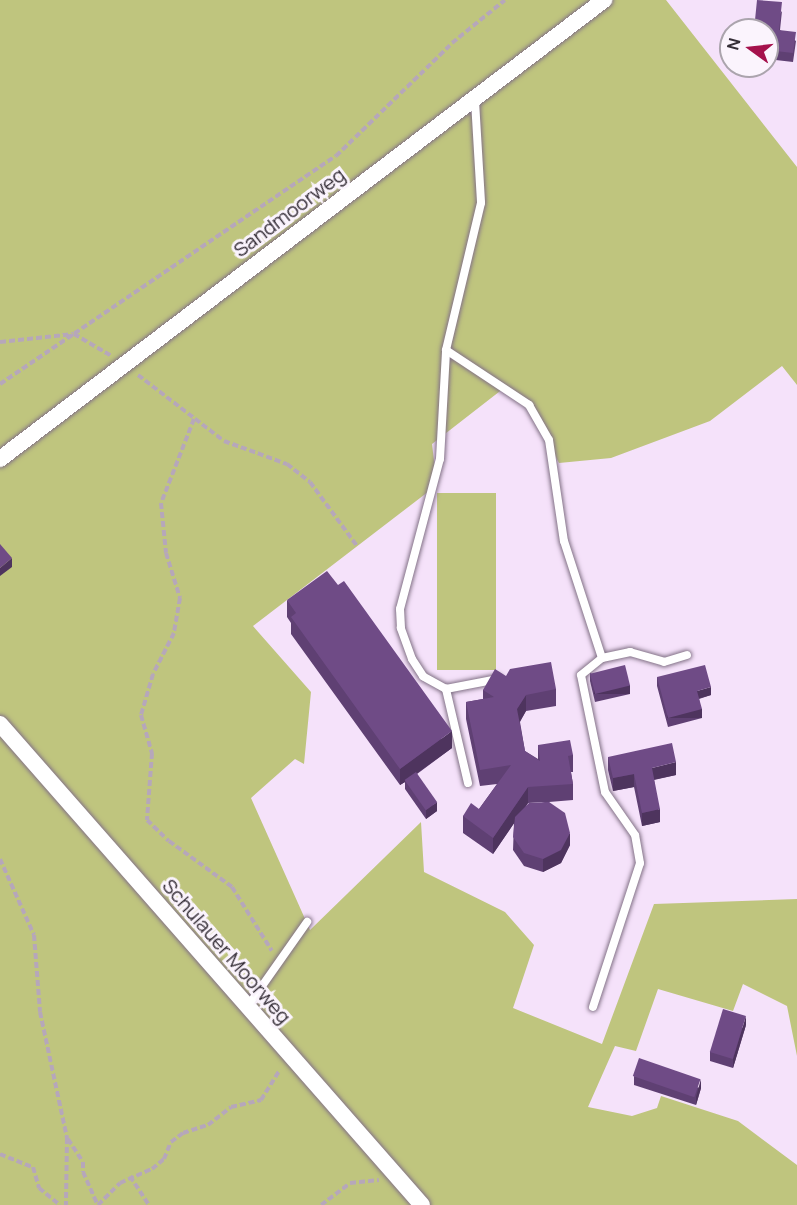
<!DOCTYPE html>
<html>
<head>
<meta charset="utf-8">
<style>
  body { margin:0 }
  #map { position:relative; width:797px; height:1205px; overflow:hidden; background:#f5e2fa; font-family:Manrope,sans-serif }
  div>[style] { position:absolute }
  .green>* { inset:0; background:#bfc57e; transform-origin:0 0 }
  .path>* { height:4px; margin-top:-2px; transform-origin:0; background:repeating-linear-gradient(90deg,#b6a7ba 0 6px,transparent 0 9px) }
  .roads { filter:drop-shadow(0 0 2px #837287) drop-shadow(0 0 2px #837287) }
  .lane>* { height:8px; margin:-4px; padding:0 4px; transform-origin:4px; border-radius:4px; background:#fff }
  .street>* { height:16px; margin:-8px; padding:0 8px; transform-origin:8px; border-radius:8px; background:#fff }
  .wall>* { inset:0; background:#5f4073 }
  .shaded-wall>* { inset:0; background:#4e345e; transform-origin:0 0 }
  .building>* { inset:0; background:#6f4b86; transform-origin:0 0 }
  span { translate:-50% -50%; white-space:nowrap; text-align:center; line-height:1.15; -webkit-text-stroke:6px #fbf4fd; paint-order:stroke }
  .street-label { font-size:20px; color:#342d36 }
  .north { position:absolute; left:719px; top:18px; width:60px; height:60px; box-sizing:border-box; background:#fbf4fd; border:2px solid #aba4ad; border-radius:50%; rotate:285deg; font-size:16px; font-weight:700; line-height:24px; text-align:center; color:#342d36 }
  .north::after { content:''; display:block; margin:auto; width:21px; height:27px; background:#a5104c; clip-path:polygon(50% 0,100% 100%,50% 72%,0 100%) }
</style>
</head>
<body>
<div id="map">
  <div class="green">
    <i style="clip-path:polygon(0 0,666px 0,797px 167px,797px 385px,782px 366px,710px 421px,611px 458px,559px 463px,529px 405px,504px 388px,432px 444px,437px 485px,253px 626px,311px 692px,304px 764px,295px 759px,251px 798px,310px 930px,421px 822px,424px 872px,505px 912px,534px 945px,513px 1008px,602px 1044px,654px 904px,797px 899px,797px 1056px,787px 1006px,743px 984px,733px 1011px,658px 989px,636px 1051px,615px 1046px,588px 1107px,632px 1116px,657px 1108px,661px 1096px,738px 1121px,797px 1165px,797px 1205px,0 1205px)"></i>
    <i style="left:437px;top:493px;width:59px;height:177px"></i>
  </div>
  <div class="path">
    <i style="left:0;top:342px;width:74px;rotate:-6.2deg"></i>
    <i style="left:74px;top:334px;width:42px;rotate:30.3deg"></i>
    <i style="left:138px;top:375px;width:108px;rotate:37.5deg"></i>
    <i style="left:224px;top:441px;width:67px;rotate:20.1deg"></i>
    <i style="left:287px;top:464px;width:29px;rotate:38deg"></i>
    <i style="left:310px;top:482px;width:79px;rotate:53.7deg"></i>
    <i style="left:0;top:384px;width:406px;rotate:-34.2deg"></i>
    <i style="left:336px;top:156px;width:162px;rotate:-44.2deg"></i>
    <i style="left:452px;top:43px;width:68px;rotate:-39.1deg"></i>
    <i style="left:194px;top:419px;width:90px;rotate:111.4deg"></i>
    <i style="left:161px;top:503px;width:50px;rotate:84.3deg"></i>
    <i style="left:166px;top:553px;width:47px;rotate:72.7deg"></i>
    <i style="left:180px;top:598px;width:36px;rotate:100deg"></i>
    <i style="left:174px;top:633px;width:46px;rotate:117.1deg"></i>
    <i style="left:153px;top:674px;width:43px;rotate:106.3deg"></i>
    <i style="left:141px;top:715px;width:40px;rotate:74deg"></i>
    <i style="left:152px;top:753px;width:67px;rotate:94.3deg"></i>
    <i style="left:147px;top:820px;width:30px;rotate:44deg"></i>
    <i style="left:169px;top:841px;width:78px;rotate:36.1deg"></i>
    <i style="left:232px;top:887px;width:75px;rotate:58deg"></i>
    <i style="left:0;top:859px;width:83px;rotate:65.9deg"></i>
    <i style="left:34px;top:935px;width:77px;rotate:85.5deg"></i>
    <i style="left:40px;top:1012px;width:129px;rotate:77.9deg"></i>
    <i style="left:67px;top:1138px;width:67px;rotate:90.9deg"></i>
    <i style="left:68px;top:1139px;width:27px;rotate:57deg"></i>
    <i style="left:83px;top:1162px;width:10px;rotate:90deg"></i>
    <i style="left:83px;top:1172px;width:35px;rotate:66deg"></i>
    <i style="left:0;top:1154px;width:35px;rotate:22deg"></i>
    <i style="left:33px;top:1167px;width:22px;rotate:74deg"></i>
    <i style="left:39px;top:1188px;width:27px;rotate:39deg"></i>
    <i style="left:130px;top:1176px;width:35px;rotate:57deg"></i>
    <i style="left:98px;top:1205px;width:31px;rotate:-45deg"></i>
    <i style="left:120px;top:1183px;width:35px;rotate:-24deg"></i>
    <i style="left:152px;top:1169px;width:16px;rotate:-40deg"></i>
    <i style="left:164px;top:1159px;width:18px;rotate:-68deg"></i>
    <i style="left:171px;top:1142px;width:15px;rotate:-37deg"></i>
    <i style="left:183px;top:1133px;width:26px;rotate:-18deg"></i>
    <i style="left:208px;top:1125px;width:29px;rotate:-38deg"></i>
    <i style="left:231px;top:1107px;width:31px;rotate:-13deg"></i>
    <i style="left:261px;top:1100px;width:36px;rotate:-58deg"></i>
    <i style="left:321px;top:1205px;width:36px;rotate:-37deg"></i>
    <i style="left:350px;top:1183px;width:29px;rotate:-6deg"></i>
  </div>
  <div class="roads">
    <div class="lane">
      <i style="left:475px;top:101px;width:102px;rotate:86.6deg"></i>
      <i style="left:481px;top:203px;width:151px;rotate:103.4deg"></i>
      <i style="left:446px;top:350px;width:100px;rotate:33.5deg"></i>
      <i style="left:529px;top:405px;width:40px;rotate:60.3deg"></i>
      <i style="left:549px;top:440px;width:102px;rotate:81.6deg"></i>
      <i style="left:564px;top:541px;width:123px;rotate:72deg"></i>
      <i style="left:446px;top:689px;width:26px;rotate:-151deg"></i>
      <i style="left:423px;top:676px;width:20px;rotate:-123deg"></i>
      <i style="left:412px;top:659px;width:33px;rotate:-110deg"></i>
      <i style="left:401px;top:628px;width:19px;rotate:-93deg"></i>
      <i style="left:400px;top:609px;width:155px;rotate:-75.1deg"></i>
      <i style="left:440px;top:459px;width:109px;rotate:-86.8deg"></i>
      <i style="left:468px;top:783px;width:97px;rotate:-103.2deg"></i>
      <i style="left:446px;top:689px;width:53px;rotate:-10.9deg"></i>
      <i style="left:248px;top:1006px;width:103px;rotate:-54.9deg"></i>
      <i style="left:593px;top:1007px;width:151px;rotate:-71.9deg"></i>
      <i style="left:640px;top:863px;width:28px;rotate:-100deg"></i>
      <i style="left:635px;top:835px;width:52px;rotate:-124.9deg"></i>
      <i style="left:605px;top:792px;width:119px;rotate:-101.6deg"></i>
      <i style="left:581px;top:675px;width:27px;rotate:-39deg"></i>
      <i style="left:602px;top:658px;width:29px;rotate:-12deg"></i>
      <i style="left:630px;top:652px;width:35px;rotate:16deg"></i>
      <i style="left:664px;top:662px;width:24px;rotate:-17deg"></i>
    </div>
    <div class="street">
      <i style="left:0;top:459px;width:759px;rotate:-37.23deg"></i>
      <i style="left:0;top:724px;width:640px;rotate:48.74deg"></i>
    </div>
  </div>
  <div class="wall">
    <i style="clip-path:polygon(782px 11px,780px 30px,796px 41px,793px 62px,767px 59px,767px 30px)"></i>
    <i style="clip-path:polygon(287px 600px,452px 748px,417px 774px,437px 811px,426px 819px,405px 789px,405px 782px,400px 785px,291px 634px,291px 623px,287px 617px)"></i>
    <i style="clip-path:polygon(590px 673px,630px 694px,595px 702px,590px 681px)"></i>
    <i style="clip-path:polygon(evenodd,506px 676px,556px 689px,556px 706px,526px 711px,520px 722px,525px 751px,538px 759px,538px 745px,573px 755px,573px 772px,571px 772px,573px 784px,573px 800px,549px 802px,570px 845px,561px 863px,543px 872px,524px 866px,513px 850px,514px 823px,493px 854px,463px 833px,463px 816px,479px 809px,497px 784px,480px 786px,466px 719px,466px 702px,483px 699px,483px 690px,506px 676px,545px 802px,525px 808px,528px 803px,545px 802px)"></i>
    <i style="clip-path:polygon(657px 677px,711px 695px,699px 699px,702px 718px,668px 727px,657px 686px)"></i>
    <i style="clip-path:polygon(608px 757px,676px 775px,654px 780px,660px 822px,642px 826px,634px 787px,613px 791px,608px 770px)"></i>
    <i style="clip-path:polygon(746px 1025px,733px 1068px,710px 1061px,710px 1052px)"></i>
    <i style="clip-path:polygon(634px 1076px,701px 1088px,696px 1105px,634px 1085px)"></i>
  </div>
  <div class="shaded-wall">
    <i style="clip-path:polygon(12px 558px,12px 567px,0 576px,0 568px)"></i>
    <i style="left:630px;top:685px;width:9px;height:36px;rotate:90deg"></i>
    <i style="clip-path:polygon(711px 687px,711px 695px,697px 699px,697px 691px)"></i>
    <i style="clip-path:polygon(526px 695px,526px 711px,517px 726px,517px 709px)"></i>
    <i style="left:702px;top:709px;width:9px;height:35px;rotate:90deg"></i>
    <i style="clip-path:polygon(452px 731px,452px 748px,406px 781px,405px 780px,405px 782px,400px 785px,400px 769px)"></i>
    <i style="clip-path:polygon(676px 762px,676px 775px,652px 780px,652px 768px)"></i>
    <i style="clip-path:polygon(634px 774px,634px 787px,613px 791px,613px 778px)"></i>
    <i style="clip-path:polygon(528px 787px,528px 803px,493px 854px,493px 838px)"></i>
    <i style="clip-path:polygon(437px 802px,437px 811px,426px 819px,426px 810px)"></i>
    <i style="clip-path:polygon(660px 809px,660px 822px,642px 826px,642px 813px)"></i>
    <i style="clip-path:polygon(570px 833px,570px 845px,561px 863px,543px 872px,543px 859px)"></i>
    <i style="clip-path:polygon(746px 1016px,746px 1025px,733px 1068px,733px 1059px)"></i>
    <i style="clip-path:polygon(701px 1079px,701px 1088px,696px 1105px,696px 1097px)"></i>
  </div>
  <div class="building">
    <i style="clip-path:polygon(757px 0,782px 2px,779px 30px,796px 32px,793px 53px,767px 50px,767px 30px,754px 30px)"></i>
    <i style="clip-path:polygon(0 544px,12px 558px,0 568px)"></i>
    <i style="clip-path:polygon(327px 571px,338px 585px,344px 581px,452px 731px,400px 769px,291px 617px,296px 613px,287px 600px)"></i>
    <i style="clip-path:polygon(551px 662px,556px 689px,526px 695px,517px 709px,525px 751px,540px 761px,538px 745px,570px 740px,573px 755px,568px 756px,573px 784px,528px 787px,493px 838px,463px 816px,471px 803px,479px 809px,511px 765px,480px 770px,466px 702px,494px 697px,483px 690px,495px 669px,506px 676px,510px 669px)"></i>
    <i style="left:625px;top:665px;width:21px;height:36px;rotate:76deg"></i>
    <i style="clip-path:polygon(705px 665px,711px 687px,697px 691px,702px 709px,668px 718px,657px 677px)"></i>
    <i style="clip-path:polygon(672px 743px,676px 762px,652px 768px,660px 809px,642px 813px,634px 774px,613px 778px,608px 757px)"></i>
    <i style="left:416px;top:772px;width:37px;height:14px;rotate:55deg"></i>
    <i style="clip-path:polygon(549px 802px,565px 813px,570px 833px,561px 850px,543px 859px,524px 853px,513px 837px,515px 817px,529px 803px)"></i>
    <i style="left:723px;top:1009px;width:24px;height:45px;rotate:17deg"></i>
    <i style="left:639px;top:1058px;width:65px;height:19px;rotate:19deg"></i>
  </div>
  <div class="street-label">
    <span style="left:289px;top:212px;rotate:-37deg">Sandmoorweg</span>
    <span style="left:227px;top:951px;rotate:49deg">Schulauer Moorweg</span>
  </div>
  <div class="north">N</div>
</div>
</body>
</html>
